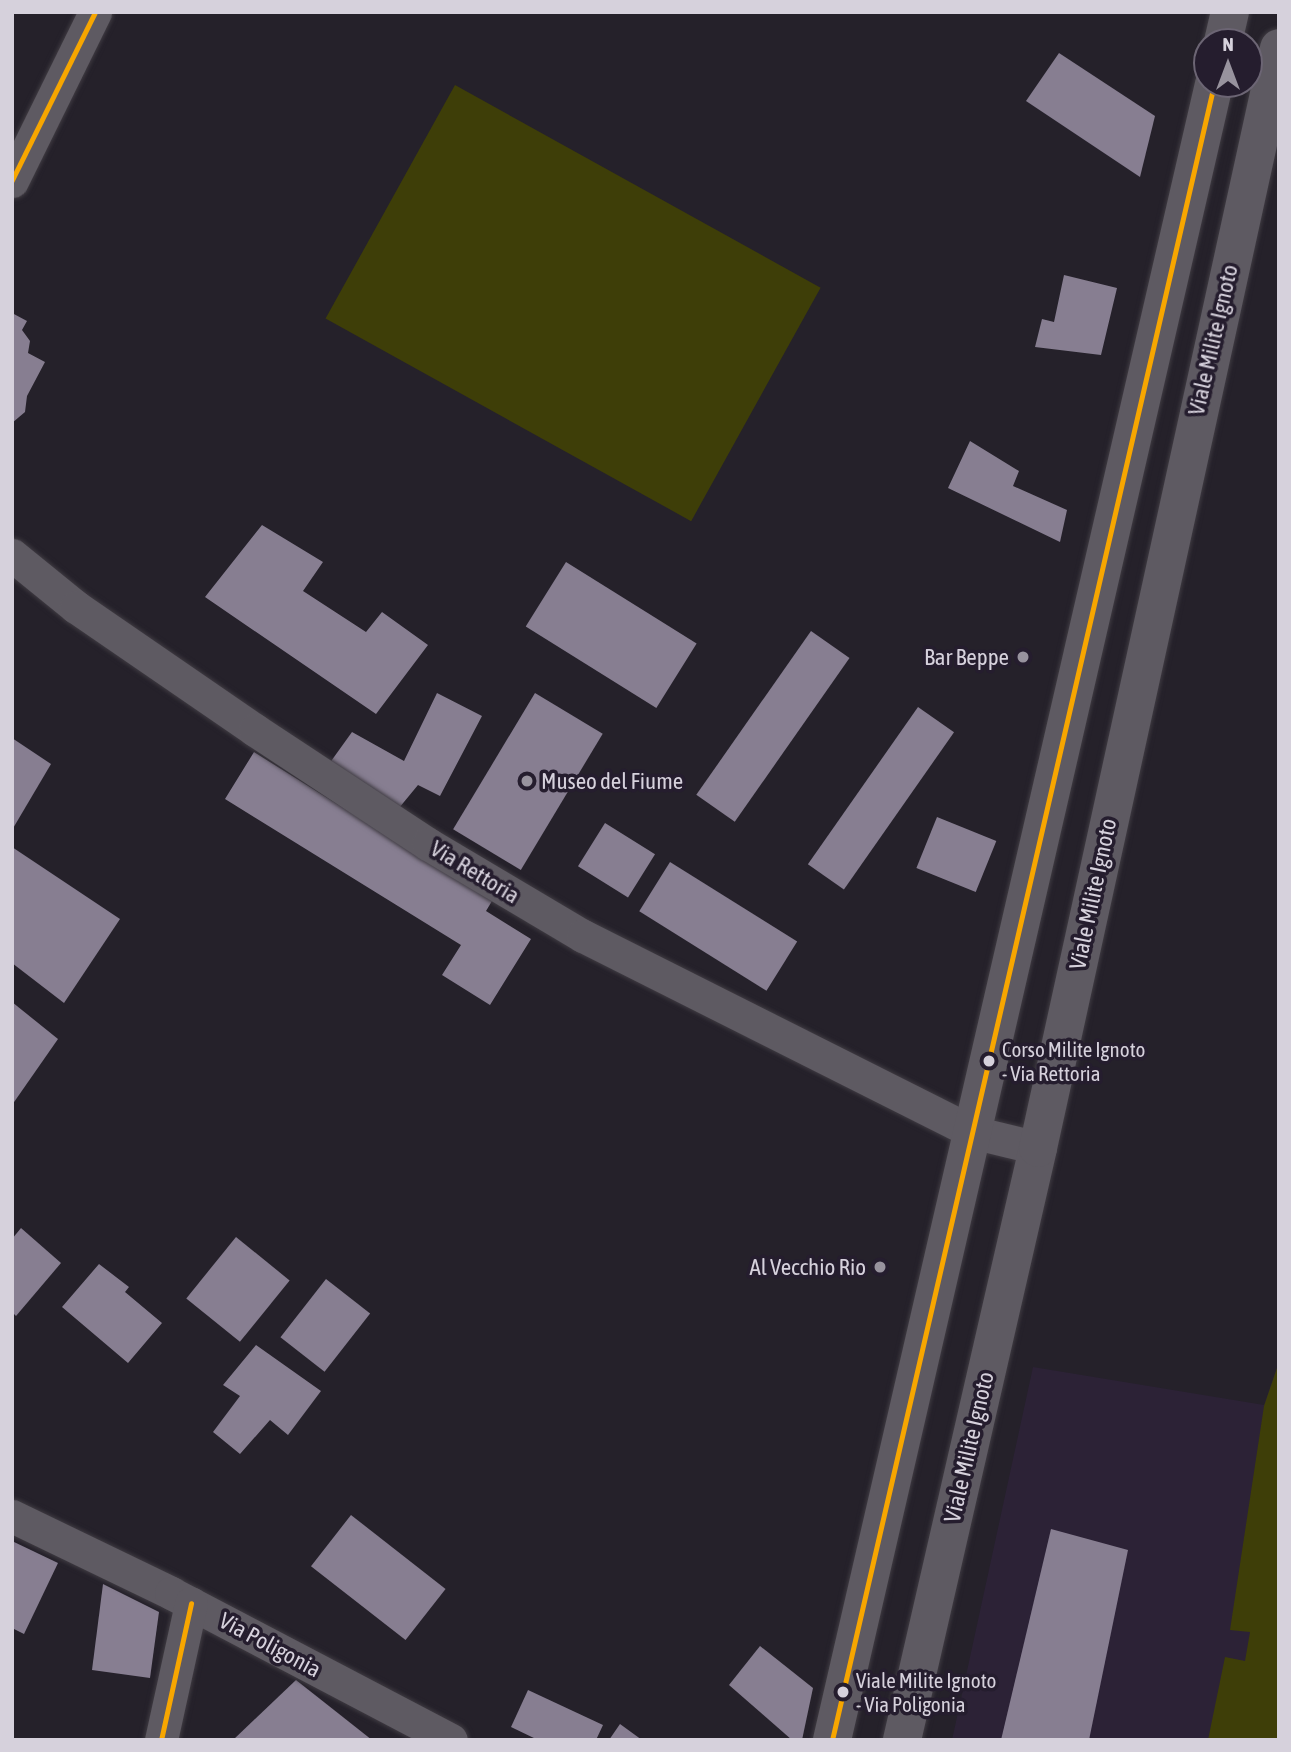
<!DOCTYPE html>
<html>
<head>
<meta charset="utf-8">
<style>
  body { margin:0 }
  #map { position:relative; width:1291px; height:1752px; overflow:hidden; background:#25212a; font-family:"Asap Condensed",sans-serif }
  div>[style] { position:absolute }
  .built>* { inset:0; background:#2c2236 }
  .green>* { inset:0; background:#3e3e08; transform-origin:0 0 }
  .building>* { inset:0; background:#877e91; transform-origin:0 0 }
  .roads { filter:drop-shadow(0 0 2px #3f3b42) drop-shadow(0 0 2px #3f3b42) }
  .minor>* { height:33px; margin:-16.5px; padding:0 16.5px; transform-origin:16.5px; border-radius:16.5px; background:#5e5a62 }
  .secondary>* { height:38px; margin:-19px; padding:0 19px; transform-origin:19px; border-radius:19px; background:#5e5a62 }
  .bus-1>* { height:5px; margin:-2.5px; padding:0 2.5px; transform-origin:2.5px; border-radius:2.5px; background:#f7a600 }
  .dots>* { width:19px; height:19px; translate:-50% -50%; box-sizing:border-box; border:4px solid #251d2e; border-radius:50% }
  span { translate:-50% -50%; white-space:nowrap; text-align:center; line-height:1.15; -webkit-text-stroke:7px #251d2e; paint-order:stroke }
  .bus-label { font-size:21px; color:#d6d1dc }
  .left { translate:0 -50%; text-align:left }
  .street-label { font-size:23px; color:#d6d1dc }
  .poi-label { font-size:23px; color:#d6d1dc }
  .right { translate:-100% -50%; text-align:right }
  .frame { position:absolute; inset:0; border:14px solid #d6d1dc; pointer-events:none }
  .north { position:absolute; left:1193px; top:28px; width:70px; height:70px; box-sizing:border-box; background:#251d2e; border:2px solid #6c6574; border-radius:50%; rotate:0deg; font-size:19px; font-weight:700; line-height:28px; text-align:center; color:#d6d1dc }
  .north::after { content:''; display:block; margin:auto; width:24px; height:32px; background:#98939e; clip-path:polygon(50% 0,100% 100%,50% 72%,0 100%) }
</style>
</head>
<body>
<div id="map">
  <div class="built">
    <i style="clip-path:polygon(1279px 1362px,1279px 1740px,952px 1740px,1033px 1367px,1264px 1405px)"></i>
  </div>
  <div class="green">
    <i style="left:455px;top:85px;width:418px;height:267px;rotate:29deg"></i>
    <i style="clip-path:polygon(1279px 1362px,1279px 1740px,1208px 1740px,1225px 1657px,1245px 1661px,1250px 1632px,1230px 1630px,1264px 1406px)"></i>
  </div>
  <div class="building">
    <i style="clip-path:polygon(1059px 53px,1155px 116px,1140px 177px,1026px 101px)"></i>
    <i style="clip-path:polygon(1064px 275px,1117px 288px,1101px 355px,1035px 347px,1042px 319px,1054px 322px)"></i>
    <i style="clip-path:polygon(12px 313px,27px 321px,22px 330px,30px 341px,28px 353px,45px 362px,27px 396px,25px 412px,12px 423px)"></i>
    <i style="clip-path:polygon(970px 441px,1019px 471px,1013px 486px,1067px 510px,1060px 542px,948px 488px)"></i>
    <i style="clip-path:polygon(262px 525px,323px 562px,303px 591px,366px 632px,382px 612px,428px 645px,376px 714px,205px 597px)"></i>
    <i style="left:566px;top:562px;width:154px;height:76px;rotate:32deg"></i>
    <i style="left:811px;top:631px;width:47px;height:200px;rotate:35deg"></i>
    <i style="clip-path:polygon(437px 693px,482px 716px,440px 796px,418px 785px,399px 808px,329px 764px,352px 732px,404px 761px)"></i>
    <i style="left:535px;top:693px;width:79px;height:159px;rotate:31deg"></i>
    <i style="left:918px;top:707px;width:44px;height:192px;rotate:35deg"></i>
    <i style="clip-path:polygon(12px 738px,51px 764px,12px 830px)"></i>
    <i style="clip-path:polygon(254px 752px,492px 901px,486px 911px,531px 939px,490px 1005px,442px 975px,461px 945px,225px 799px)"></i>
    <i style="left:937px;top:817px;width:64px;height:55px;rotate:22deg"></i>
    <i style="left:605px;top:823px;width:59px;height:51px;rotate:32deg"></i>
    <i style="clip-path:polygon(12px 847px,120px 919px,64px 1003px,12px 963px)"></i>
    <i style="left:670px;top:862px;width:150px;height:58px;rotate:32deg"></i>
    <i style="clip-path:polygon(12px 1002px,58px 1039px,12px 1105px)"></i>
    <i style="clip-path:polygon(21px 1228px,61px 1263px,16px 1316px,12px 1312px,12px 1239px)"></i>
    <i style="left:236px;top:1237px;width:69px;height:79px;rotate:39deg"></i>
    <i style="clip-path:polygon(99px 1264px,129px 1287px,125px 1292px,162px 1323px,128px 1363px,62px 1307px)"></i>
    <i style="left:326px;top:1279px;width:56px;height:74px;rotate:38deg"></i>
    <i style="clip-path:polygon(256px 1345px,321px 1391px,288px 1435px,270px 1420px,240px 1454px,213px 1432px,240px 1396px,223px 1385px)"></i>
    <i style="left:351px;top:1515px;width:120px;height:65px;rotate:38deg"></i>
    <i style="clip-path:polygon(1051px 1529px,1128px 1550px,1089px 1740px,1001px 1740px)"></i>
    <i style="clip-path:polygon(12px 1541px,58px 1563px,24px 1634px,12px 1628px)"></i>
    <i style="clip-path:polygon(103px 1584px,159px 1612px,150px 1678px,92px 1670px)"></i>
    <i style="clip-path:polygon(760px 1646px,813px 1688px,802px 1740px,792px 1740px,729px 1685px)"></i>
    <i style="clip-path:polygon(296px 1680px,372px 1740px,233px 1740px)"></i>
    <i style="clip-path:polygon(528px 1690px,603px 1725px,596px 1740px,538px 1740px,511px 1727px)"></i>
    <i style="clip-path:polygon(620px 1724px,642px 1740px,609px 1740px)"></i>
  </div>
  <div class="roads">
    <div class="minor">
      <i style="left:12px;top:181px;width:188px;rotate:-63.8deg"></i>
      <i style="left:12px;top:555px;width:82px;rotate:39.1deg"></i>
      <i style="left:76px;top:607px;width:217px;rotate:34.5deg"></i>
      <i style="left:255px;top:730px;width:207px;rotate:33.4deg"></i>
      <i style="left:428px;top:844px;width:180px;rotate:30.7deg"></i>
      <i style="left:583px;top:936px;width:436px;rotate:26.7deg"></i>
      <i style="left:972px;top:1132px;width:68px;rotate:13.6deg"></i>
      <i style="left:12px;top:1516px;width:177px;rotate:25.8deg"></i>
      <i style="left:171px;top:1593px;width:316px;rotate:27.7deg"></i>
      <i style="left:161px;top:1740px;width:140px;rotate:-77.6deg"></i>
    </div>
    <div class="secondary">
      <i style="left:1223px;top:42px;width:31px;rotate:-77deg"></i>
      <i style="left:832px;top:1740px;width:1699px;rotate:-77.01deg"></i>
      <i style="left:902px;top:1740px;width:607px;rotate:-77.06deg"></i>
      <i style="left:1038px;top:1148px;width:1126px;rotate:-77.64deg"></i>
    </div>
  </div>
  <div class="bus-1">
    <i style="left:12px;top:180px;width:187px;rotate:-63.7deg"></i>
    <i style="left:161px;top:1740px;width:140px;rotate:-77.6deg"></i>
    <i style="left:832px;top:1740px;width:1699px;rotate:-77.01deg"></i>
  </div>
  <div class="dots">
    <i style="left:1023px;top:657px;background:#98939e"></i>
    <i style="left:527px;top:781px;background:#98939e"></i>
    <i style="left:989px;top:1061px;background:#d6d1dc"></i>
    <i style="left:880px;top:1267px;background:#98939e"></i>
    <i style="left:843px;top:1692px;background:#d6d1dc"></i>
  </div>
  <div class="bus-label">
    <span class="left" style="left:1002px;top:1061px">Corso Milite Ignoto<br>- Via Rettoria</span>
    <span class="left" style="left:856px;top:1692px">Viale Milite Ignoto<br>- Via Poligonia</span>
  </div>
  <div class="street-label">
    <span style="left:1213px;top:340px;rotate:-77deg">Viale Milite Ignoto</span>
    <span style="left:475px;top:872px;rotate:31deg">Via Rettoria</span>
    <span style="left:1093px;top:894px;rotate:-78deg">Viale Milite Ignoto</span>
    <span style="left:969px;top:1447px;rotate:-77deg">Viale Milite Ignoto</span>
    <span style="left:270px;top:1645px;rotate:28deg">Via Poligonia</span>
  </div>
  <div class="poi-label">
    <span class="right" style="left:1009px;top:657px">Bar Beppe</span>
    <span class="left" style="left:541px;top:781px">Museo del Fiume</span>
    <span class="right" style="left:866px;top:1267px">Al Vecchio Rio</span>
  </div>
  <div class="frame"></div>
  <div class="north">N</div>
</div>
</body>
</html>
